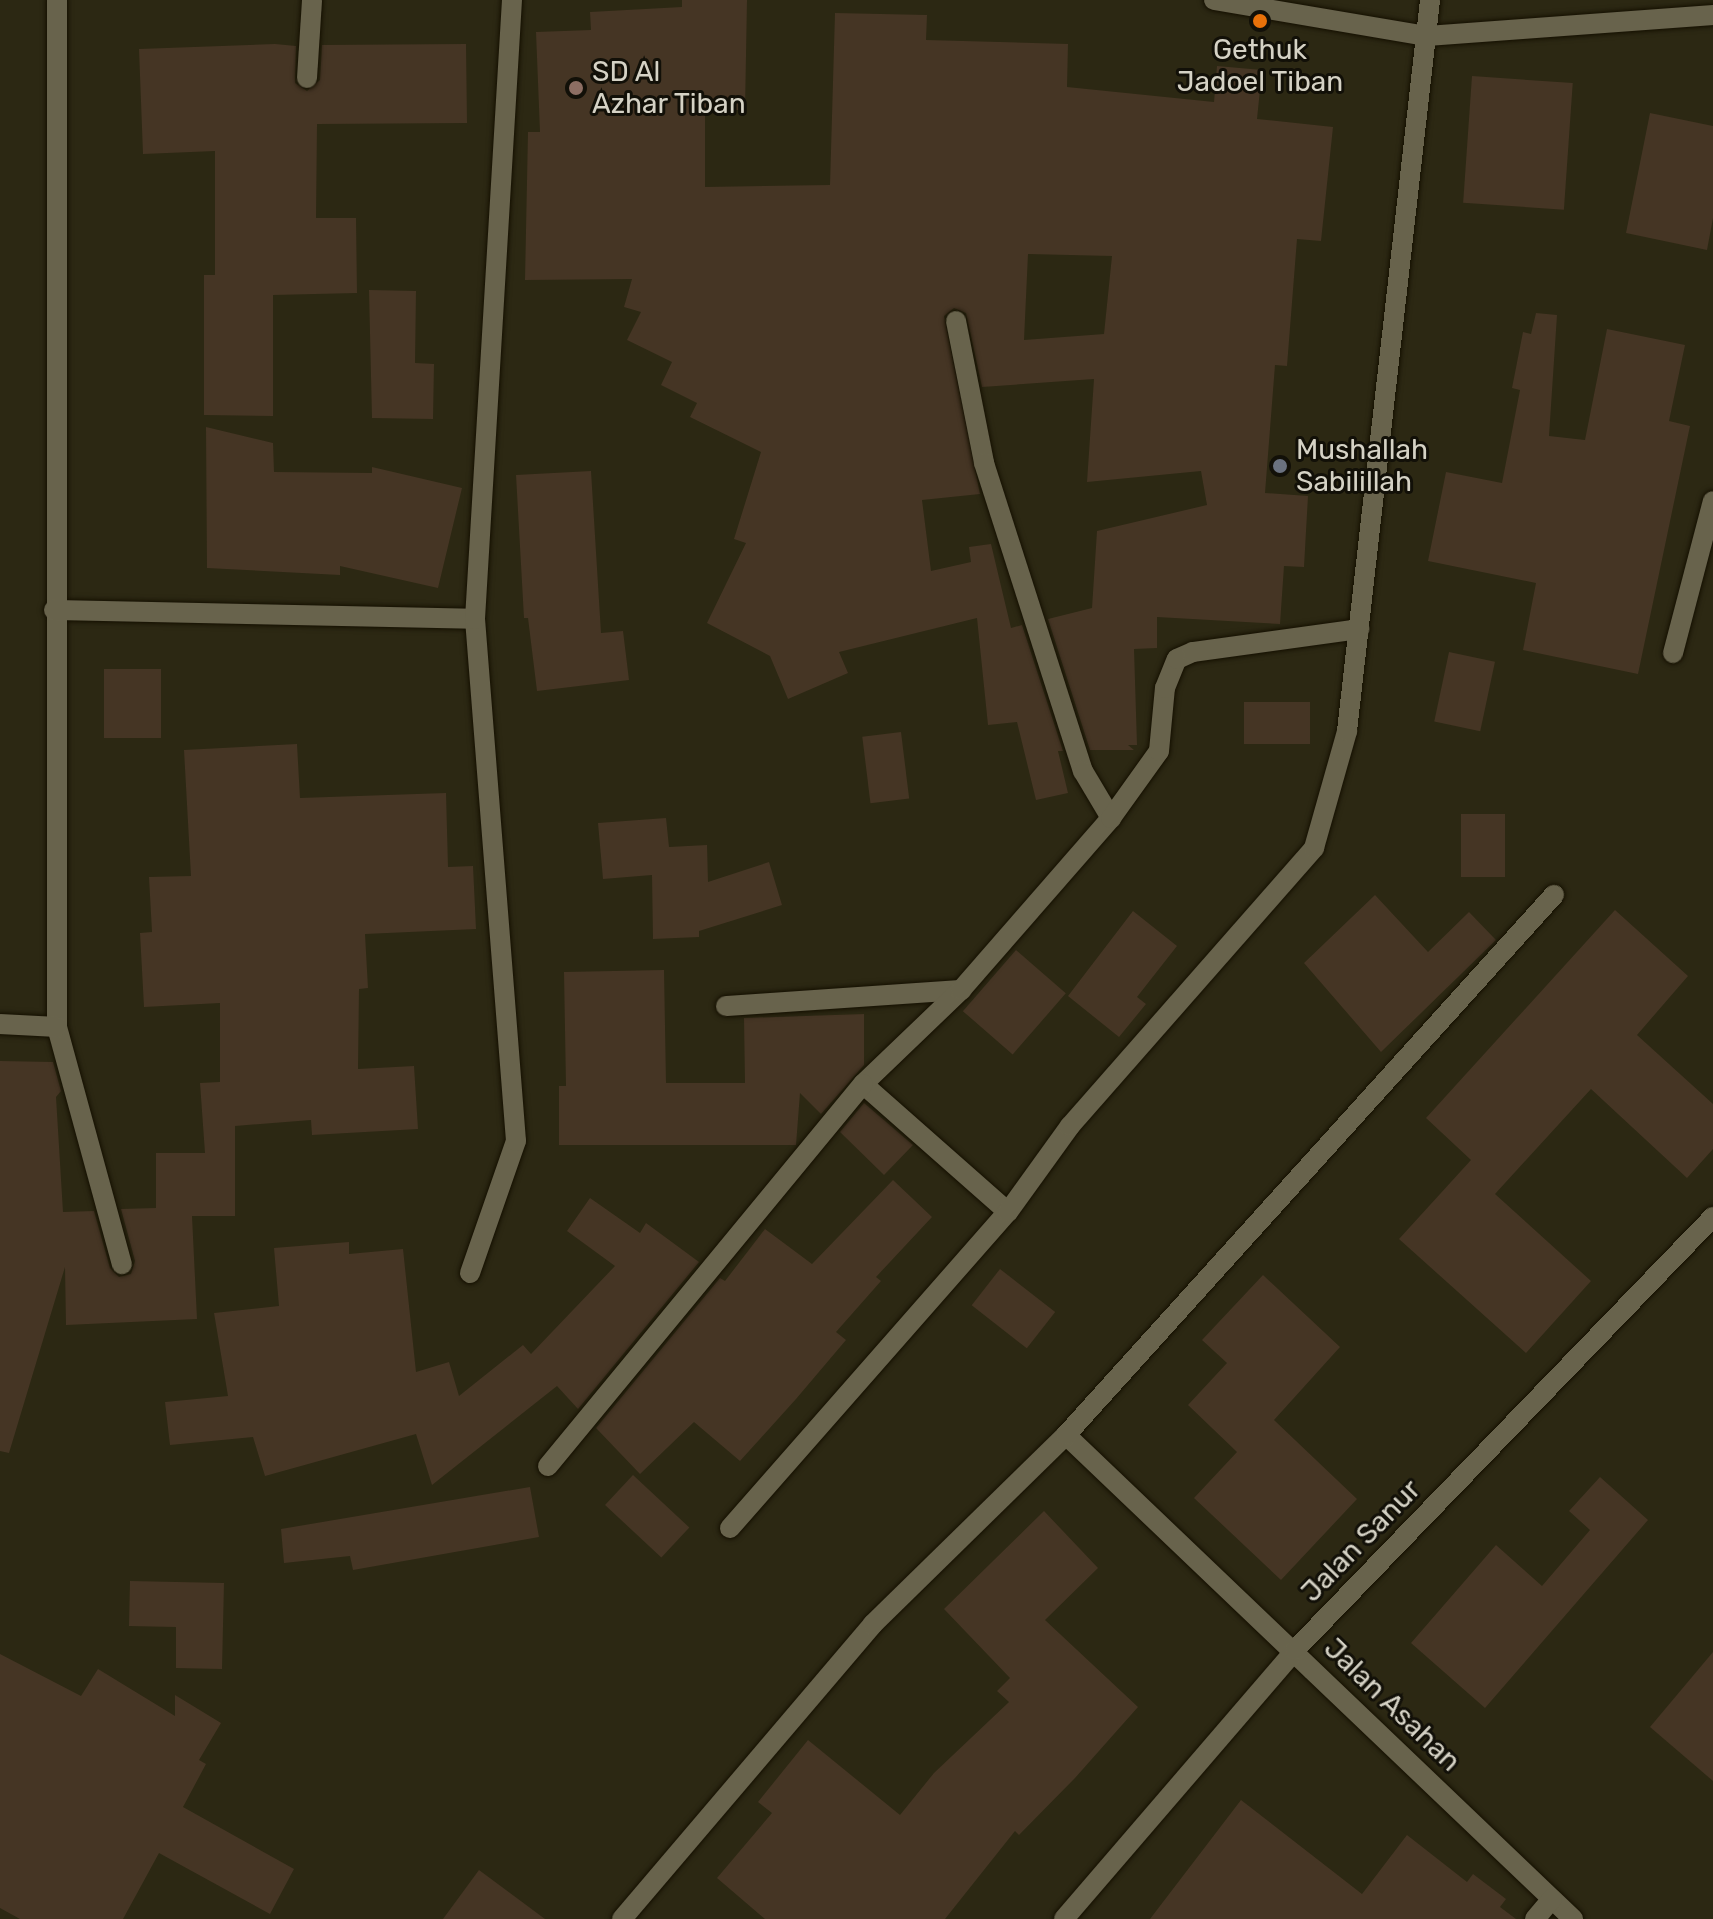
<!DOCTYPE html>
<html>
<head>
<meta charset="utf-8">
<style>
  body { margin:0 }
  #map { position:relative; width:1713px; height:1919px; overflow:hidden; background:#2c2813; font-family:Rubik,sans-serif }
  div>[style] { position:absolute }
  .building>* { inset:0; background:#453524; transform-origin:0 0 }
  .roads { filter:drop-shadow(0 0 2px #151000) drop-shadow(0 0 2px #151000) }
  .minor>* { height:20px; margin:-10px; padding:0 10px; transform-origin:10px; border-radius:10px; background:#68634c }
  .dots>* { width:22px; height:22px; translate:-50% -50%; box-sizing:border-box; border:4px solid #121008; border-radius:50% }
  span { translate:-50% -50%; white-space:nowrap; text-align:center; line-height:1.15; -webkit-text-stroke:6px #121008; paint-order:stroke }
  .poi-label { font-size:28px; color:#d5d2c5 }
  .left { translate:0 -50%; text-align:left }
  .street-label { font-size:28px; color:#d5d2c5 }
</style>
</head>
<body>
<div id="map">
  <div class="building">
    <i style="clip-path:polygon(evenodd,682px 0,747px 0,745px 110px,705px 110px,705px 187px,830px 185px,835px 13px,927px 15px,926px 40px,1068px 44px,1067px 87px,1214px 102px,1217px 66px,1262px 70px,1257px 119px,1333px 127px,1321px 241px,1297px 239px,1287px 366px,1275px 365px,1265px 493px,1308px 496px,1304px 567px,1284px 566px,1280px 624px,1157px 617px,1157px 648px,1134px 649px,1137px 745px,1128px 745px,1134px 750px,1090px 750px,1048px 619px,1092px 608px,1097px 531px,1207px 505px,1201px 471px,1087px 482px,1094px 379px,982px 387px,966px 313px,954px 308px,944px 316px,980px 494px,922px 500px,931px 571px,971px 562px,969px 547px,991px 544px,1011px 628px,1022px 625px,1063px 751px,1058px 751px,1068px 793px,1036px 800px,1017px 722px,988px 725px,977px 618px,839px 652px,848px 673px,788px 699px,770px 656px,707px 623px,746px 543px,734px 539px,761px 452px,690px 417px,697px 403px,661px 385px,672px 362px,627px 340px,641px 312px,624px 307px,632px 279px,525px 280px,528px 132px,540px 132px,536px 32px,591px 30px,590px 12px,682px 7px,682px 0,1028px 254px,1112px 256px,1104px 334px,1024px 340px,1028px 254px)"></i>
    <i style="clip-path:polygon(275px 44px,296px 46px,295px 83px,307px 91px,320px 80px,322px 45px,466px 44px,467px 123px,317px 124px,316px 218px,356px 218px,357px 293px,273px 295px,273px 416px,204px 415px,204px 275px,215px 275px,215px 151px,143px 154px,139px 49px)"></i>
    <i style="left:1472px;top:76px;width:101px;height:127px;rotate:4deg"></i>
    <i style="clip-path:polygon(1650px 113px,1713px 126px,1713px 218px,1707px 250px,1626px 233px)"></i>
    <i style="clip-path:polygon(369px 290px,416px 291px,415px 363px,434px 364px,433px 419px,372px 418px)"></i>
    <i style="clip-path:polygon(1536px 313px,1557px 315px,1549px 436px,1585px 440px,1607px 329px,1685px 345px,1669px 421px,1690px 426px,1638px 674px,1523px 650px,1536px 583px,1428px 561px,1446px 472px,1502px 483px,1520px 390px,1512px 388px,1523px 332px,1531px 334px)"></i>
    <i style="clip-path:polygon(206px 427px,273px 443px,274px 472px,372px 473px,372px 467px,462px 488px,438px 588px,340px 566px,340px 575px,207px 568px)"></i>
    <i style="clip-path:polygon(591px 471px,601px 633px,623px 631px,629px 680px,537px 691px,528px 618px,524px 618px,516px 475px)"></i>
    <i style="left:1449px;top:652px;width:47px;height:71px;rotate:12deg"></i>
    <i style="left:104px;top:669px;width:57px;height:69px"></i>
    <i style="left:1310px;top:702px;width:42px;height:66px;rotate:90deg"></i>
    <i style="left:901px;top:732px;width:67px;height:39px;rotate:83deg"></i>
    <i style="clip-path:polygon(297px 744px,300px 798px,446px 793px,448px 867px,473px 866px,476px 929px,365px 934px,368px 988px,359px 989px,358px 1069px,414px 1066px,418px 1129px,312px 1135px,311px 1120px,235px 1126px,235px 1216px,192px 1216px,197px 1319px,66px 1325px,65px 1267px,9px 1453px,0 1451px,0 1061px,53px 1062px,61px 1091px,56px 1097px,63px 1212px,94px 1211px,110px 1268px,119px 1277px,131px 1274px,135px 1261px,121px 1209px,156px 1208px,156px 1153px,205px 1153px,200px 1083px,220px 1082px,220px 1003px,144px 1007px,140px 933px,152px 932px,149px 877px,191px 876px,184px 750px)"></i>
    <i style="left:1505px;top:814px;width:63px;height:44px;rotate:90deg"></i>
    <i style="clip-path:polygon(666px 818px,669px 847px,707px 845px,708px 882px,769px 862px,782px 905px,699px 931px,699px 937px,653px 939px,652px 875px,603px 879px,598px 823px)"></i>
    <i style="clip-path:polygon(1375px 895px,1428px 952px,1469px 912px,1496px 940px,1381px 1052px,1304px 963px)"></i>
    <i style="clip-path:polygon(1615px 910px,1688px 976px,1637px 1035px,1713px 1104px,1713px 1149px,1687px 1178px,1591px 1089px,1495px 1194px,1591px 1281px,1526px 1353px,1399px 1239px,1471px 1160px,1426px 1118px)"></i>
    <i style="clip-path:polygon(1133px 911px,1177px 946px,1137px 997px,1146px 1004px,1119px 1037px,1068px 996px)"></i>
    <i style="left:1016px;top:950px;width:66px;height:81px;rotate:41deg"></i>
    <i style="clip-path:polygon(664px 970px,666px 1083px,745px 1083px,744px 1018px,864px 1014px,864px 1065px,821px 1114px,800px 1093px,796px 1145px,559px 1145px,559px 1086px,566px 1086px,564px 972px)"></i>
    <i style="clip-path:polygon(864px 1103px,913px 1145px,884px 1175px,840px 1132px)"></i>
    <i style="clip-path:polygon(893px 1180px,932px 1217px,876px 1277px,881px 1281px,836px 1332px,846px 1340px,796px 1399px,740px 1461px,694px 1422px,640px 1474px,596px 1428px,720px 1278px,725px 1281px,765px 1229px,812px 1264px)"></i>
    <i style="clip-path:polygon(590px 1198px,640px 1233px,646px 1223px,699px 1262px,578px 1409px,557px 1386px,432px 1485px,416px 1434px,265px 1476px,253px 1437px,170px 1445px,165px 1402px,228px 1396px,214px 1313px,279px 1306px,274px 1248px,349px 1242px,349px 1254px,403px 1249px,416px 1372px,449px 1362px,459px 1396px,523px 1345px,531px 1354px,615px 1266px,567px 1231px)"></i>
    <i style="left:1000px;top:1269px;width:70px;height:46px;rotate:38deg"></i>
    <i style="clip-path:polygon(1263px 1275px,1340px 1347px,1274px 1420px,1357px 1499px,1281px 1580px,1194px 1498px,1237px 1452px,1188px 1405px,1227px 1363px,1202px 1340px)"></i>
    <i style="left:633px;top:1475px;width:77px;height:41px;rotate:43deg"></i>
    <i style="clip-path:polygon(1600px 1477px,1648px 1520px,1485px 1708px,1411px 1643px,1496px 1545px,1542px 1586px,1590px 1530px,1569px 1511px)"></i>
    <i style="clip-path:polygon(530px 1487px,539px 1537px,353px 1570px,350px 1556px,284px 1563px,281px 1529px)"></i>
    <i style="clip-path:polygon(1044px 1511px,1098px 1568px,1045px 1620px,1138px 1707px,1075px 1778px,1019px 1835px,1015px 1831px,945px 1919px,765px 1919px,717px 1878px,772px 1813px,758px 1802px,808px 1740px,900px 1815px,934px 1773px,1009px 1702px,997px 1691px,1010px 1678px,944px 1609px)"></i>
    <i style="clip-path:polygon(130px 1581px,224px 1583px,222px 1669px,176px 1668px,176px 1627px,129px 1626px)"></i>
    <i style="clip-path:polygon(1713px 1652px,1713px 1781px,1650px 1727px)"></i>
    <i style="clip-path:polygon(0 1654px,81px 1696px,98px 1669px,175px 1716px,175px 1695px,221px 1723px,199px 1760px,206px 1764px,183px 1807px,294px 1869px,270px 1914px,159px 1853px,123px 1919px,20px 1919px,0 1908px)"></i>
    <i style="clip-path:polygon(1241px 1800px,1362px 1894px,1407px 1835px,1467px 1882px,1473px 1874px,1506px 1899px,1500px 1907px,1516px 1919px,1150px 1919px)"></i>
    <i style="clip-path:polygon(479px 1870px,545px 1919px,443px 1919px)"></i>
  </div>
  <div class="roads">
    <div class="minor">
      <i style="left:57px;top:0;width:1027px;rotate:90deg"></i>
      <i style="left:57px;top:1027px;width:246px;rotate:74.7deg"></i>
      <i style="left:1214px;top:0;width:216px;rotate:9.6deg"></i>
      <i style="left:1427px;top:36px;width:287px;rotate:-4.2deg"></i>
      <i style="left:307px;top:78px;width:78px;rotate:-86.3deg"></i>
      <i style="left:956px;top:321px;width:145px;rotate:78.8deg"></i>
      <i style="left:984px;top:463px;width:324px;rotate:72.2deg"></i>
      <i style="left:1083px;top:771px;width:55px;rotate:59.2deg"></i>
      <i style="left:54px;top:610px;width:421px;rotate:1.2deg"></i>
      <i style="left:1673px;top:653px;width:157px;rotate:-75.3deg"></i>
      <i style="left:726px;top:1006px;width:236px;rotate:-3.9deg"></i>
      <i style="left:0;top:1024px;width:57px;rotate:3deg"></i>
      <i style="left:1008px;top:1212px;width:193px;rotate:-138.6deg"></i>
      <i style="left:863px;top:1084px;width:136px;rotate:-43.8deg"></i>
      <i style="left:961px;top:990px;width:228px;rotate:-48.9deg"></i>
      <i style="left:1111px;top:818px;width:82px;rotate:-54.4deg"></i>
      <i style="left:1159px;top:751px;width:63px;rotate:-84.6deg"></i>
      <i style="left:1165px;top:688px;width:31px;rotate:-68deg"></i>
      <i style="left:1177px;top:659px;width:17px;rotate:-24deg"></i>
      <i style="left:1193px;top:652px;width:168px;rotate:-7.9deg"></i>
      <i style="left:470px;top:1273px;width:140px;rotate:-70.8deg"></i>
      <i style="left:516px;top:1141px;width:524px;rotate:-94.49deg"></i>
      <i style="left:475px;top:619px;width:620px;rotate:-86.58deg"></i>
      <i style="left:1066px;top:1435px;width:701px;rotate:43.67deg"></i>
      <i style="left:548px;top:1466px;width:495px;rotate:-50.5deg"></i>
      <i style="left:730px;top:1528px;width:421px;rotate:-48.7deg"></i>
      <i style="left:1008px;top:1212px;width:106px;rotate:-54.2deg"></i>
      <i style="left:1070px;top:1126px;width:370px;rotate:-48.7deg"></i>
      <i style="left:1314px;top:848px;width:122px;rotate:-74.2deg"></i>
      <i style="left:1347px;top:731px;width:736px;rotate:-83.52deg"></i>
      <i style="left:622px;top:1919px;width:387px;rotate:-49.6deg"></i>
      <i style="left:873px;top:1624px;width:270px;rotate:-44.4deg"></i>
      <i style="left:1066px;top:1435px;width:728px;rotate:-47.9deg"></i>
      <i style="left:1064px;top:1919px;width:355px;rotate:-49.3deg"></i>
      <i style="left:1295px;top:1650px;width:602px;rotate:-46.01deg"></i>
      <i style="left:1535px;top:1919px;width:26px;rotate:-50deg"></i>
    </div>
  </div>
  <div class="dots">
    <i style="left:1260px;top:21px;background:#e8710a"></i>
    <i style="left:576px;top:88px;background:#8d6e63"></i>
    <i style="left:1280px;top:466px;background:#6b7280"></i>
  </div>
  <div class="poi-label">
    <span style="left:1260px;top:66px">Gethuk<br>Jadoel Tiban</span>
    <span class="left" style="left:592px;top:88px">SD Al<br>Azhar Tiban</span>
    <span class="left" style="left:1296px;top:466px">Mushallah<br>Sabilillah</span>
  </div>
  <div class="street-label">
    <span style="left:1361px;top:1541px;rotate:-46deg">Jalan Sanur</span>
    <span style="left:1392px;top:1705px;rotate:44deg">Jalan Asahan</span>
  </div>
</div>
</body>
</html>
